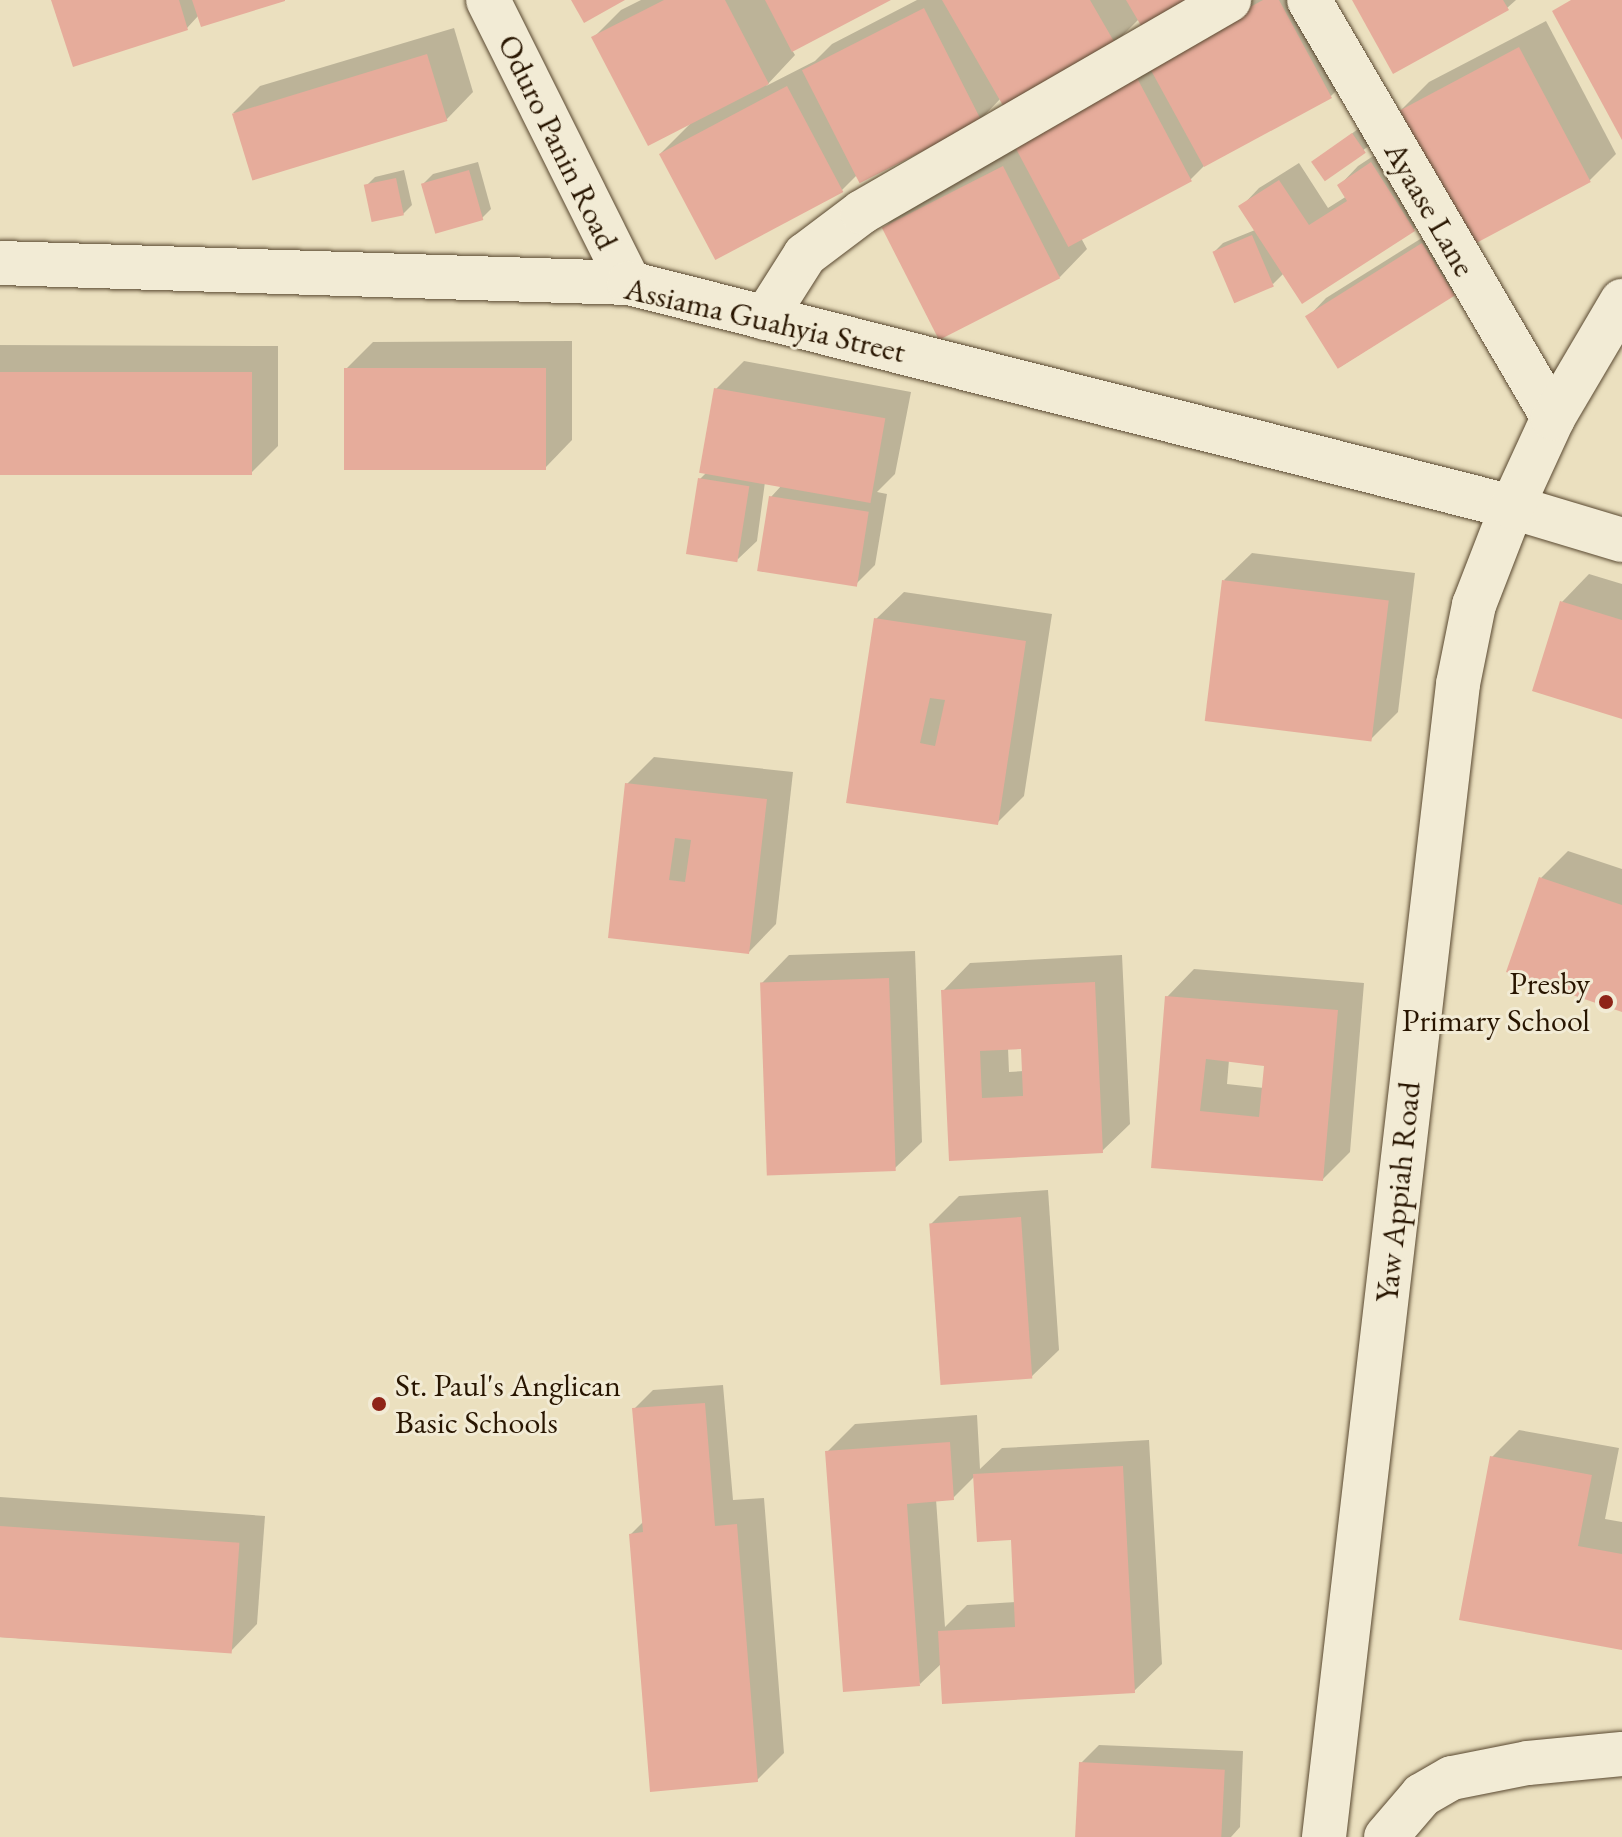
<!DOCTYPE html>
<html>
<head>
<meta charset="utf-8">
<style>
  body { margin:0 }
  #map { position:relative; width:1622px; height:1837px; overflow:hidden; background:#ebe0bf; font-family:"EB Garamond",serif }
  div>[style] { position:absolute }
  .shadow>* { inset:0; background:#0003; transform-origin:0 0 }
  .building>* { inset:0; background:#e6ac9b; transform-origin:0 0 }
  .roads { filter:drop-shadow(0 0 2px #594830) drop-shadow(0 0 2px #594830) }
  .street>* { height:44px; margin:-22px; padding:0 22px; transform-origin:22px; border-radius:22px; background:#f2ebd5 }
  .dots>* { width:22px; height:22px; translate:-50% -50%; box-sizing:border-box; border:4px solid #f2ebd5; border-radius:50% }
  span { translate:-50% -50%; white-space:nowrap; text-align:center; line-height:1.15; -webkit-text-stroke:6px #f2ebd5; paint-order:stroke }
  .street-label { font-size:32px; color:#281500 }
  .poi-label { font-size:32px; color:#281500 }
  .right { translate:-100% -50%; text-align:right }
  .left { translate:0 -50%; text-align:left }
</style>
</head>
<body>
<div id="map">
  <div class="shadow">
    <i style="clip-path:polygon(53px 0,281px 0,199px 15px,187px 28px)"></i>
    <i style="clip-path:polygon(641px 0,887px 0,792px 50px,795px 55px,766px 86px,815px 61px,832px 44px,917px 0,1191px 0,1139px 19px,1115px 43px,1001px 98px,981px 119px,858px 174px,842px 190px,716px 256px,661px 153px,692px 122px,594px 37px,621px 10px)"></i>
    <i style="clip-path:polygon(1243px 0,1321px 0,1358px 69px,1331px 96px,1207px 163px,1191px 179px,1081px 238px,1087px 249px,1060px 277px,885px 227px,912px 200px)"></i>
    <i style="clip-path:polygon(1355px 0,1516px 0,1507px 8px)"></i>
    <i style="clip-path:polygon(1546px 21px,1616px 154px,1589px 181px,1402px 109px,1429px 82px)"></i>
    <i style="clip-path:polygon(454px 28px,473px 92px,446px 120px,233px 113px,260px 86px)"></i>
    <i style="left:1362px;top:126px;width:20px;height:60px;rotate:53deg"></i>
    <i style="clip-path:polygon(1390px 145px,1433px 211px,1414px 229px,1303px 301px,1284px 273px,1273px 284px,1214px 252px,1223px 243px,1255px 230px,1241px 207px,1259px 188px,1299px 163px,1328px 208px,1347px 196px,1340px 185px,1358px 166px)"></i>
    <i style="clip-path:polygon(478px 162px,491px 209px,482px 218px,424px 183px,433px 174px)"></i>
    <i style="clip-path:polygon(404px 170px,412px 205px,403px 214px,366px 186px,375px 177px)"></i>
    <i style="clip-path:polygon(1441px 226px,1473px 276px,1454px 294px,1340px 367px,1308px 317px,1326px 298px)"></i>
    <i style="clip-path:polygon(572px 341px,572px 440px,545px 468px,346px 369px,373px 342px)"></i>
    <i style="clip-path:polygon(0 345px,278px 346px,278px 446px,250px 474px,0 473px)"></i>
    <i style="clip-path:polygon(744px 361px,911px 392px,895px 474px,877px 492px,887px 494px,875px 565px,856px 584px,771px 497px,782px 485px,765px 482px,757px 541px,738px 559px,700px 479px,708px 471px,716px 389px)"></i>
    <i style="clip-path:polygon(1252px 553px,1415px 573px,1398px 712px,1371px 739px,1224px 580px)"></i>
    <i style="clip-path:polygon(1589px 574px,1622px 584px,1622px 717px,1562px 602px)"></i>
    <i style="clip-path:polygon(904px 592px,1052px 614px,1024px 796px,997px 823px,848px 801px,876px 619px)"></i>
    <i style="clip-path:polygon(654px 757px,793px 772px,776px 924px,749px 952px,610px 936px,627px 784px)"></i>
    <i style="clip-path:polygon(1568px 851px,1622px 869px,1622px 1009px,1541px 878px)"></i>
    <i style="clip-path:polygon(915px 951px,922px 1142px,894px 1169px,762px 983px,789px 955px)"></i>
    <i style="clip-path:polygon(evenodd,1122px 955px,1130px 1124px,1102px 1151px,951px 1159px,943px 991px,970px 963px,1122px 955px,1023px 1047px,1024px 1071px,1009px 1072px,1008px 1048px,1023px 1047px)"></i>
    <i style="clip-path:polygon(evenodd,1194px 969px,1364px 983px,1350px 1152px,1323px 1179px,1153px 1167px,1167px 997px,1194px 969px,1229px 1060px,1266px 1064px,1264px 1088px,1227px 1084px,1229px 1060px)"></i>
    <i style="clip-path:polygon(1048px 1190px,1059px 1350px,1031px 1377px,931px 1224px,959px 1196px)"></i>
    <i style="clip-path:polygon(723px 1385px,733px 1500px,764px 1498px,784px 1753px,757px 1780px,631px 1534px,644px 1521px,634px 1409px,653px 1390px)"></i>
    <i style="clip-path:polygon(evenodd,977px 1415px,980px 1469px,1002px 1448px,1149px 1440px,1162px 1664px,1134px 1691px,942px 1663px,920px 1684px,827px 1452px,855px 1424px,977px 1415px,975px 1476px,1013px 1538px,1016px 1602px,967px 1605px,945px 1627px,936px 1499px,953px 1498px,975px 1476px)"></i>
    <i style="clip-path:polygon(1519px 1430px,1619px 1448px,1605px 1519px,1622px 1522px,1622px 1648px,1492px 1457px)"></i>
    <i style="clip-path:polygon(0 1497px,265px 1516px,257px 1624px,230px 1652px,0 1637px)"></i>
    <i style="clip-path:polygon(1099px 1745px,1243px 1751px,1240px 1827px,1231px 1837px,1077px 1837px,1081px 1763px)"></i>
  </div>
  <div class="building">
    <i style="clip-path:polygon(51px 0,179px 0,188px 30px,73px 67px)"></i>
    <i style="clip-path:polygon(192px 0,285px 0,285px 1px,201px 27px)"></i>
    <i style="clip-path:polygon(571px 0,625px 0,584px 23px)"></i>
    <i style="clip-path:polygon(664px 0,725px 0,769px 84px,648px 146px,591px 37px)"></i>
    <i style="clip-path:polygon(765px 0,891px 0,792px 52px)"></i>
    <i style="clip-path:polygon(942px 0,1090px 0,1116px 45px,1005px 109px)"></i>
    <i style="clip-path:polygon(1126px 0,1195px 0,1143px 29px)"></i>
    <i style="clip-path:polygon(1263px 0,1279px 0,1332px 98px,1204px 167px,1147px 63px)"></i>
    <i style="clip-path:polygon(1352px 0,1503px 0,1509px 10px,1393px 74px)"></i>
    <i style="clip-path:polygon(1571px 0,1622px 0,1622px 140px,1552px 11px)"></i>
    <i style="left:924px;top:8px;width:127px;height:137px;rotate:63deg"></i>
    <i style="left:1519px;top:47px;width:153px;height:135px;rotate:62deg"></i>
    <i style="left:427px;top:54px;width:70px;height:204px;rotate:73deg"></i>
    <i style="left:1137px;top:78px;width:117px;height:140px;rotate:62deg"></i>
    <i style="left:787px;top:86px;width:120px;height:145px;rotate:62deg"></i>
    <i style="left:1352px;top:133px;width:24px;height:50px;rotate:55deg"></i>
    <i style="clip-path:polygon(1371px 162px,1415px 231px,1302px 304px,1238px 206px,1279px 180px,1309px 225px,1347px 201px,1337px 185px)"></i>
    <i style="left:1003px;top:166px;width:126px;height:136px;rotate:63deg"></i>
    <i style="left:469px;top:170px;width:52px;height:50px;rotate:74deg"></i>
    <i style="left:396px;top:178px;width:38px;height:33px;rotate:78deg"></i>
    <i style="left:1252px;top:235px;width:56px;height:43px;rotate:67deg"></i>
    <i style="left:1422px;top:243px;width:62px;height:138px;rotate:58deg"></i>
    <i style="left:344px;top:368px;width:202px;height:102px"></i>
    <i style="left:0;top:372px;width:252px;height:103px"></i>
    <i style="left:714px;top:388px;width:174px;height:86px;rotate:10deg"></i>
    <i style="left:698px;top:478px;width:52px;height:77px;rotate:9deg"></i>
    <i style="left:769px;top:496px;width:101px;height:76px;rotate:9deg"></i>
    <i style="left:1222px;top:580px;width:168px;height:142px;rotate:7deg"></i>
    <i style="clip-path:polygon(1560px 601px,1622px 620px,1622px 719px,1532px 691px)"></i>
    <i style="clip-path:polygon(evenodd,874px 618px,1026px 641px,998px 825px,846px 803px,874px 618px,930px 698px,945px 700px,935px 746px,920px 743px,930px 698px)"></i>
    <i style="clip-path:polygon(evenodd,625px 783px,767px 799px,749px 954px,608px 938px,625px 783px,675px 838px,691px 840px,685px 882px,669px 880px,675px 838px)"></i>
    <i style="clip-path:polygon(1539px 877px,1622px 905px,1622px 1012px,1506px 972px)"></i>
    <i style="left:889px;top:978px;width:193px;height:129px;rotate:88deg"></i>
    <i style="clip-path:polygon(evenodd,1095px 982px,1103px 1153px,949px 1161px,941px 990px,1095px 982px,1021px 1049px,1023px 1096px,982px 1098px,980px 1051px,1021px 1049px)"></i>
    <i style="clip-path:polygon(evenodd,1165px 996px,1338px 1010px,1323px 1181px,1151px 1168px,1165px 996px,1206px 1059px,1264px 1066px,1259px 1117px,1200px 1111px,1206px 1059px)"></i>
    <i style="left:1021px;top:1217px;width:162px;height:92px;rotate:86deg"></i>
    <i style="clip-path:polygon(705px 1403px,715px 1526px,737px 1524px,758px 1782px,650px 1792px,629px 1534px,643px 1532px,632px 1408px)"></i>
    <i style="clip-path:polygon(950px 1442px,954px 1500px,907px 1504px,920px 1686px,843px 1692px,825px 1451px)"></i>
    <i style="clip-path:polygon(1490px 1456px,1592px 1475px,1578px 1546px,1622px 1554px,1622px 1650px,1459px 1620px)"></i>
    <i style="clip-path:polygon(1123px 1466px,1135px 1693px,942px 1704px,938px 1631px,1015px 1627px,1011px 1540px,977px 1542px,973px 1474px)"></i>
    <i style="left:0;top:1526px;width:240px;height:111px;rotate:4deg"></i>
    <i style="left:1079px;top:1762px;width:146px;height:75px;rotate:3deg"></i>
  </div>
  <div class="roads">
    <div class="street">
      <i style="left:488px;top:0;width:316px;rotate:63.5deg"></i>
      <i style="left:1309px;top:0;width:484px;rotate:59.7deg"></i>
      <i style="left:0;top:263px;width:629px;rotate:1.82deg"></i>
      <i style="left:629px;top:283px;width:911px;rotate:14.23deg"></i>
      <i style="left:1512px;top:507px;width:115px;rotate:16.7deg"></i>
      <i style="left:765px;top:318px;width:75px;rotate:-57.6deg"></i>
      <i style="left:805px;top:255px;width:71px;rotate:-37deg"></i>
      <i style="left:862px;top:212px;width:424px;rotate:-30deg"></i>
      <i style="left:1324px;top:1837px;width:1161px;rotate:-83.37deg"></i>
      <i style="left:1458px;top:684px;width:81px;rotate:-78.6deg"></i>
      <i style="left:1474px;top:605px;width:105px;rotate:-68.8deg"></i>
      <i style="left:1512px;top:507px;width:98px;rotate:-65.3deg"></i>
      <i style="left:1553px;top:418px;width:136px;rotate:-59.5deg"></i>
      <i style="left:1386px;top:1837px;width:55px;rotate:-49.4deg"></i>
      <i style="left:1422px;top:1795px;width:34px;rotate:-30deg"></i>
      <i style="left:1452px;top:1778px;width:77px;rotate:-11.2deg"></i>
      <i style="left:1528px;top:1763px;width:94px;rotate:-5.5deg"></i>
    </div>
  </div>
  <div class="dots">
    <i style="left:1606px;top:1002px;background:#8f2418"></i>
    <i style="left:379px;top:1404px;background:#8f2418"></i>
  </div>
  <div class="street-label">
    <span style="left:558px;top:142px;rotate:64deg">Oduro Panin Road</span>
    <span style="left:1430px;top:209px;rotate:60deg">Ayaase Lane</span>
    <span style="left:765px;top:320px;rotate:13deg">Assiama Guahyia Street</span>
    <span style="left:1398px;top:1192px;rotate:-84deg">Yaw Appiah Road</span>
  </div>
  <div class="poi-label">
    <span class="right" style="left:1590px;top:1002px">Presby<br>Primary School</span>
    <span class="left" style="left:395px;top:1404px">St. Paul's Anglican<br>Basic Schools</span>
  </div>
</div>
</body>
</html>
